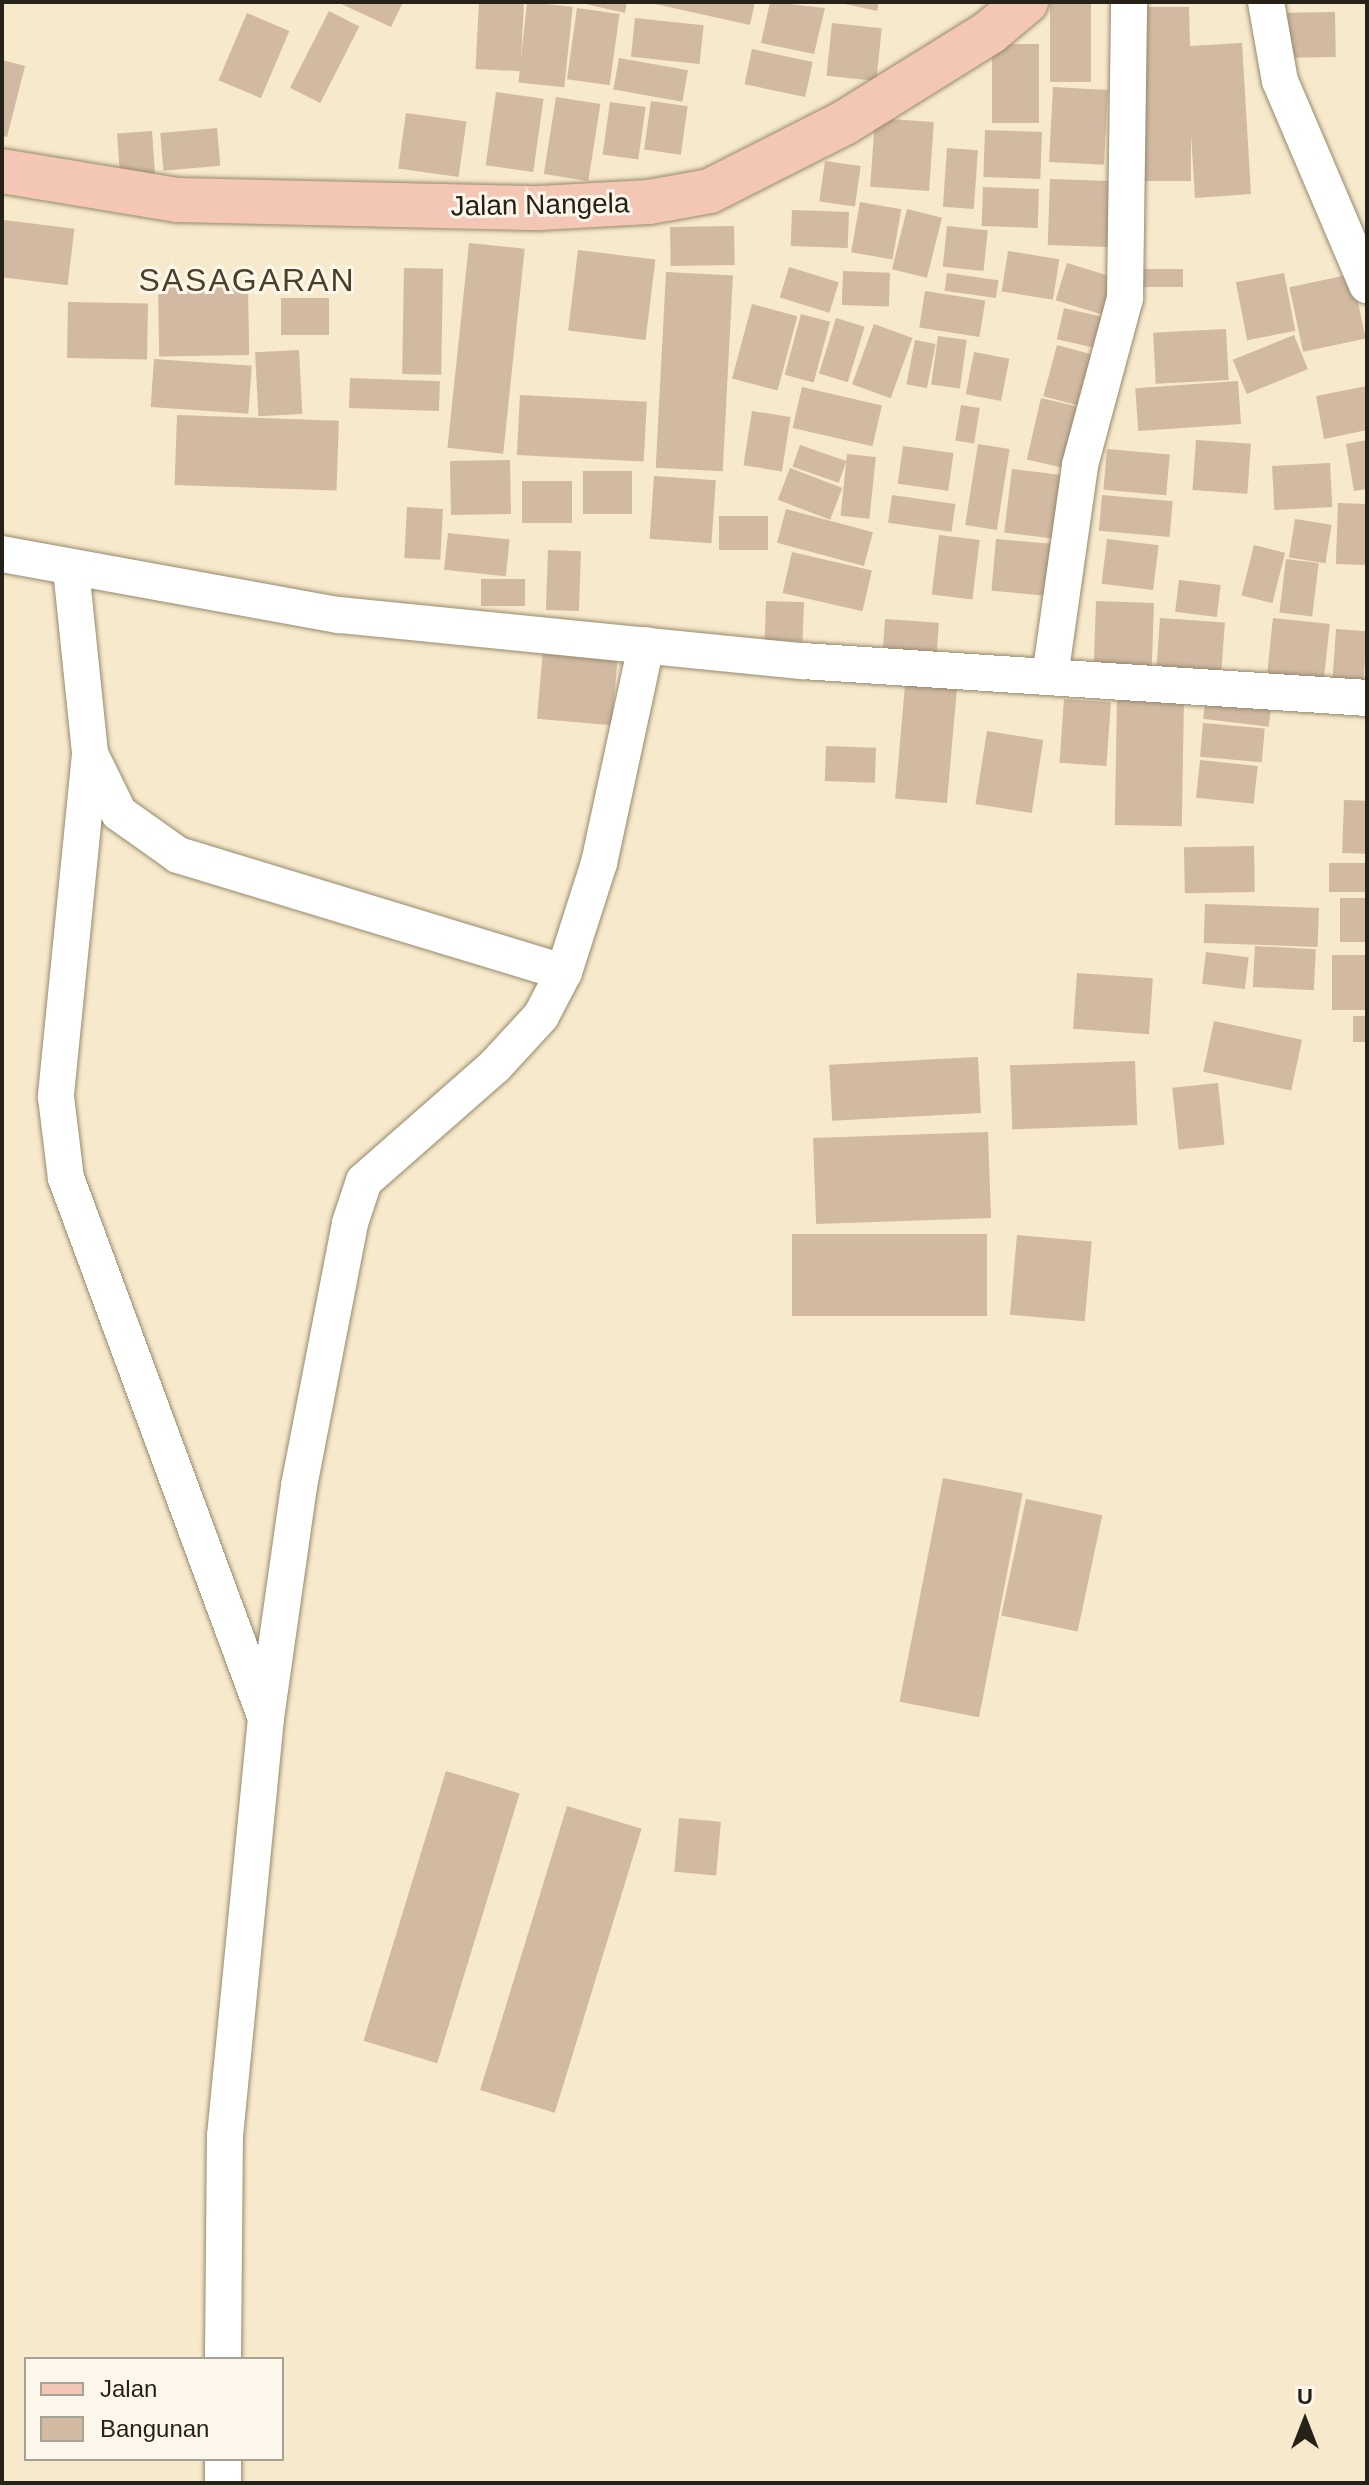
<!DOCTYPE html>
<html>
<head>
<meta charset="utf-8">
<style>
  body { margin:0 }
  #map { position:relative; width:1369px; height:2485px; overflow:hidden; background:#f7e9cb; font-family:Helvetica,sans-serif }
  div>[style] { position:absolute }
  .building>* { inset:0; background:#d2b9a2; transform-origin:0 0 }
  .roads { filter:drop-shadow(0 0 2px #95896d) drop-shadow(0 0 2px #95896d) }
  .street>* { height:36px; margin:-18px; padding:0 18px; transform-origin:18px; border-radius:18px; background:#fff }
  .primary>* { height:44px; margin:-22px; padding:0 22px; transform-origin:22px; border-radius:22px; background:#f4c6b5 }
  span { translate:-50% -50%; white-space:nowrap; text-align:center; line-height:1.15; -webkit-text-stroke:6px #fdf7eb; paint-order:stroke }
  .street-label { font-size:28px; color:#272217 }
  .quarter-label { font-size:32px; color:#4b3f26; letter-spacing:2px }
  .frame { position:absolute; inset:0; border:4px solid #272217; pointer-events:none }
  .legend { position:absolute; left:24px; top:2357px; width:260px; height:104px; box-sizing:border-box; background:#fdf7eb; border:2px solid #a7a296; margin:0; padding:10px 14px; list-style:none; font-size:24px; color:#272217 }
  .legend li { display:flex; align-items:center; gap:16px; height:40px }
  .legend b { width:40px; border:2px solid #a7a296 }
  .north { position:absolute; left:1265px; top:2381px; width:80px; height:80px; -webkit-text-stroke:6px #fdf7eb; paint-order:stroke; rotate:0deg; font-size:22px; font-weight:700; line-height:32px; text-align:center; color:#272217 }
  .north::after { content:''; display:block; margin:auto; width:28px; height:36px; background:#272217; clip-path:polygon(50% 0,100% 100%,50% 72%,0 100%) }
</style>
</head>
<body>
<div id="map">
  <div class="building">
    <i style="clip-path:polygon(337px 2px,403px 2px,391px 27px)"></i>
    <i style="left:479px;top:2px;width:45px;height:67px;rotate:3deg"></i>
    <i style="left:527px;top:2px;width:46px;height:81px;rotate:6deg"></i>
    <i style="clip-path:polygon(577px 2px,627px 2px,625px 13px)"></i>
    <i style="clip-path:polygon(646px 2px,755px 2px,750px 25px)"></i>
    <i style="clip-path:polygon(770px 2px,825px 8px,814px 54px,761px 43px)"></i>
    <i style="clip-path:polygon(836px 2px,879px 2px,877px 11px)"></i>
    <i style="left:1050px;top:2px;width:41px;height:80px"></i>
    <i style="clip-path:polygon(1137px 7px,1189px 7px,1190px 46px,1242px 43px,1251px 194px,1195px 198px,1191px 133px,1191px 181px,1139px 181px)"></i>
    <i style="left:577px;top:8px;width:43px;height:72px;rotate:8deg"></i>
    <i style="left:329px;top:11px;width:34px;height:86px;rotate:27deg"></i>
    <i style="left:1335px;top:12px;width:45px;height:58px;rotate:89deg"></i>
    <i style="left:247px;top:13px;width:46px;height:73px;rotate:23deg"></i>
    <i style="left:635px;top:18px;width:69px;height:39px;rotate:6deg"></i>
    <i style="left:832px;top:23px;width:50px;height:53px;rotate:6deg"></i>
    <i style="left:992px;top:44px;width:47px;height:79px"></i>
    <i style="left:752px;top:49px;width:62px;height:36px;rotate:12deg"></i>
    <i style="left:619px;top:58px;width:70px;height:32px;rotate:10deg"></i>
    <i style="clip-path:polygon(2px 60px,25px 66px,7px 137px,2px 136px)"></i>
    <i style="left:1053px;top:87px;width:55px;height:75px;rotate:3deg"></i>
    <i style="left:496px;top:92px;width:48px;height:74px;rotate:8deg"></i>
    <i style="left:556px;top:97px;width:45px;height:78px;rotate:9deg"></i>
    <i style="left:651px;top:101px;width:37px;height:49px;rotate:8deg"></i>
    <i style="left:610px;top:102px;width:36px;height:53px;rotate:8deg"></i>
    <i style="left:406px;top:113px;width:61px;height:56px;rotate:8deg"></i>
    <i style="left:875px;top:118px;width:59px;height:69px;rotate:4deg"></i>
    <i style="left:217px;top:128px;width:38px;height:57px;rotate:85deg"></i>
    <i style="left:985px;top:130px;width:57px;height:47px;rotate:2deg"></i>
    <i style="left:152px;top:131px;width:45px;height:35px;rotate:86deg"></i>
    <i style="left:947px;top:148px;width:31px;height:59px;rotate:4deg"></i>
    <i style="left:825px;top:161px;width:36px;height:41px;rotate:8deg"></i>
    <i style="left:1050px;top:179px;width:75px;height:66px;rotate:2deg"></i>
    <i style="left:983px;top:187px;width:56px;height:39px;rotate:2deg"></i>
    <i style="left:860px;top:202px;width:42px;height:51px;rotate:10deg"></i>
    <i style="left:907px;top:209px;width:36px;height:62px;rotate:14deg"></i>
    <i style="left:792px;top:210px;width:57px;height:36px;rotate:2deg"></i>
    <i style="left:4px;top:220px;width:71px;height:57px;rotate:7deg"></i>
    <i style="left:734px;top:226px;width:39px;height:64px;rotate:89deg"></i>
    <i style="left:947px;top:226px;width:41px;height:41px;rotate:6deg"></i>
    <i style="left:469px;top:243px;width:56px;height:206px;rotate:6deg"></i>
    <i style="left:578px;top:250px;width:78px;height:81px;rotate:7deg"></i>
    <i style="left:1008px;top:251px;width:52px;height:41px;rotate:9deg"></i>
    <i style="left:1067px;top:263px;width:58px;height:39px;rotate:17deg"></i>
    <i style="left:789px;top:267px;width:52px;height:32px;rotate:17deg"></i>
    <i style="left:404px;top:268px;width:39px;height:106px;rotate:1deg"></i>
    <i style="left:1183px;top:269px;width:18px;height:45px;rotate:90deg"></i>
    <i style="left:843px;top:271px;width:47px;height:34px;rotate:2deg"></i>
    <i style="left:666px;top:272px;width:67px;height:196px;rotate:3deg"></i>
    <i style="left:947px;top:273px;width:52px;height:18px;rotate:8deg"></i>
    <i style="left:1284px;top:273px;width:59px;height:49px;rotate:79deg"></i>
    <i style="left:1352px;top:274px;width:66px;height:64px;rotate:78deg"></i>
    <i style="left:248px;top:286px;width:69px;height:90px;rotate:89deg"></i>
    <i style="left:925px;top:291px;width:61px;height:37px;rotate:9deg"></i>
    <i style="left:281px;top:298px;width:48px;height:37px"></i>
    <i style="left:68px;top:302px;width:80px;height:56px;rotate:1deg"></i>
    <i style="left:752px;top:304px;width:47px;height:77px;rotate:15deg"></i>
    <i style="left:1064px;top:308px;width:44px;height:32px;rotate:13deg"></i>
    <i style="left:801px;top:314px;width:30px;height:63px;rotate:15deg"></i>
    <i style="left:836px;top:318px;width:30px;height:58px;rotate:17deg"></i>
    <i style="left:874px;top:324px;width:41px;height:64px;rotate:20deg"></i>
    <i style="left:1226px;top:329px;width:51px;height:73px;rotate:87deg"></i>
    <i style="left:1294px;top:335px;width:37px;height:66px;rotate:68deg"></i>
    <i style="left:938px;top:336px;width:29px;height:49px;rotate:8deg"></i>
    <i style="left:915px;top:340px;width:21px;height:45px;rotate:11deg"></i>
    <i style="left:1057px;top:345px;width:47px;height:53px;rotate:15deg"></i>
    <i style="left:299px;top:350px;width:64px;height:44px;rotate:87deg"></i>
    <i style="left:974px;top:352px;width:36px;height:43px;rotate:11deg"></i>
    <i style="left:154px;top:359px;width:98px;height:48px;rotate:4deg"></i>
    <i style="left:350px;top:378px;width:90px;height:30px;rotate:2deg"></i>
    <i style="left:1238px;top:381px;width:43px;height:103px;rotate:86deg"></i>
    <i style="clip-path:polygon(1367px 386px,1367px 430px,1324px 439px,1316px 396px)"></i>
    <i style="left:802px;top:387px;width:82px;height:42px;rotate:13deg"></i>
    <i style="left:520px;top:395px;width:127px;height:60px;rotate:3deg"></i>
    <i style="left:1041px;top:398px;width:43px;height:63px;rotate:13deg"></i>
    <i style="left:961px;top:405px;width:19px;height:36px;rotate:9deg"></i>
    <i style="left:752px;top:411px;width:39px;height:55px;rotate:9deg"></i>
    <i style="left:177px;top:415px;width:162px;height:70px;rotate:2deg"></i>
    <i style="left:1196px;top:440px;width:55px;height:50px;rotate:4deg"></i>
    <i style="clip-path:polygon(1367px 440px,1367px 489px,1354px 491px,1346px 444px)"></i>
    <i style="left:978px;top:444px;width:32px;height:82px;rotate:9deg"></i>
    <i style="left:800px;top:445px;width:49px;height:23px;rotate:19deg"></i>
    <i style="left:903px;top:446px;width:51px;height:38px;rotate:8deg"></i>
    <i style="left:1107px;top:449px;width:63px;height:41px;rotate:5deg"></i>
    <i style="left:847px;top:454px;width:29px;height:62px;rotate:6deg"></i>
    <i style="left:510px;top:460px;width:54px;height:60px;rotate:89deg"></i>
    <i style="left:1330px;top:463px;width:44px;height:58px;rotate:87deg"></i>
    <i style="left:790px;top:468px;width:56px;height:34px;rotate:21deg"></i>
    <i style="left:1012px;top:469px;width:54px;height:64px;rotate:7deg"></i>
    <i style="left:583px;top:471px;width:49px;height:43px"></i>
    <i style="left:654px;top:476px;width:62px;height:63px;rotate:4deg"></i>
    <i style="left:522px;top:481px;width:50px;height:42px"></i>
    <i style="left:892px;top:495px;width:64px;height:28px;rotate:8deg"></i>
    <i style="left:1102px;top:495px;width:71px;height:36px;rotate:5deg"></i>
    <i style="left:1338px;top:503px;width:29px;height:61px;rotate:2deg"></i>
    <i style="left:407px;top:507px;width:36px;height:51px;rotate:3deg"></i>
    <i style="left:786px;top:509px;width:90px;height:35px;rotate:15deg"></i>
    <i style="left:719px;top:516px;width:49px;height:34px"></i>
    <i style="left:1295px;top:519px;width:37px;height:39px;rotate:9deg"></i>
    <i style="left:448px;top:533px;width:62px;height:37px;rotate:6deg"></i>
    <i style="left:939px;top:535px;width:41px;height:60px;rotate:7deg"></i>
    <i style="left:996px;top:539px;width:64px;height:52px;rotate:5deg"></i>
    <i style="left:1107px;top:539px;width:52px;height:45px;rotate:7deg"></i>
    <i style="left:1254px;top:545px;width:32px;height:52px;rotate:14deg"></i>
    <i style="left:548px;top:550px;width:33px;height:60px;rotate:2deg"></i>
    <i style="left:792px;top:552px;width:82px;height:42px;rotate:13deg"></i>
    <i style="left:1286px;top:559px;width:33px;height:54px;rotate:7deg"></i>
    <i style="left:481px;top:579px;width:44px;height:27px"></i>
    <i style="left:1179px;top:580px;width:42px;height:32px;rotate:7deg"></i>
    <i style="left:766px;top:601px;width:38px;height:39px;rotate:2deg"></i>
    <i style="left:1096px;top:601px;width:58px;height:76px;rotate:2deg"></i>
    <i style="left:1160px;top:618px;width:65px;height:57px;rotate:4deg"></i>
    <i style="left:1273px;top:618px;width:57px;height:66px;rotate:6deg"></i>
    <i style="left:885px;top:619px;width:54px;height:30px;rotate:4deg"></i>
    <i style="left:1336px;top:629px;width:31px;height:59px;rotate:4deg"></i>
    <i style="left:543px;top:650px;width:75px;height:69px;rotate:5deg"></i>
    <i style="left:906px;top:674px;width:52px;height:125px;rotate:5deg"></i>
    <i style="left:1207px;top:687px;width:66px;height:32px;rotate:7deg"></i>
    <i style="left:1117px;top:698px;width:67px;height:127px;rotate:1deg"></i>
    <i style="left:1064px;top:699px;width:47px;height:64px;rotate:4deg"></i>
    <i style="left:1203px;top:723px;width:62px;height:34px;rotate:5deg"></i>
    <i style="left:987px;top:731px;width:57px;height:74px;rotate:9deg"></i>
    <i style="left:826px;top:746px;width:50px;height:35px;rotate:2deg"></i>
    <i style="left:1200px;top:760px;width:58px;height:38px;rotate:6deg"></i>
    <i style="left:1344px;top:800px;width:23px;height:53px;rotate:2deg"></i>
    <i style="left:1254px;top:846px;width:46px;height:70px;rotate:89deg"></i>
    <i style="left:1367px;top:863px;width:29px;height:38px;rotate:90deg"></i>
    <i style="left:1340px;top:898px;width:27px;height:44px"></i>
    <i style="left:1205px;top:904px;width:114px;height:39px;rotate:2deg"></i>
    <i style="left:1255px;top:946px;width:61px;height:41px;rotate:3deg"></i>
    <i style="left:1206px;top:952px;width:43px;height:32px;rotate:7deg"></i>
    <i style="left:1367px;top:955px;width:55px;height:35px;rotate:90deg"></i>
    <i style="left:1077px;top:973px;width:76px;height:56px;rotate:4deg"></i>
    <i style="left:1353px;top:1016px;width:14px;height:26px"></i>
    <i style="left:1214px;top:1021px;width:90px;height:52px;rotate:12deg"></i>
    <i style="left:978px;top:1057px;width:56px;height:149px;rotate:87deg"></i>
    <i style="left:1135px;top:1061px;width:64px;height:125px;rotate:88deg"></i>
    <i style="left:1218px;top:1083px;width:62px;height:46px;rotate:84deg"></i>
    <i style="left:988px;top:1132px;width:86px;height:175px;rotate:88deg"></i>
    <i style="left:792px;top:1234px;width:195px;height:82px"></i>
    <i style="left:1017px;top:1235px;width:75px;height:80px;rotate:5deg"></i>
    <i style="left:943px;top:1478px;width:81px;height:228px;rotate:11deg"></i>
    <i style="left:1026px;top:1499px;width:78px;height:119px;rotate:12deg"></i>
    <i style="left:446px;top:1771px;width:77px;height:282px;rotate:17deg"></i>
    <i style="left:567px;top:1806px;width:78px;height:297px;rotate:17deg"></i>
    <i style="left:679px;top:1818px;width:42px;height:54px;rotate:5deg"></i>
  </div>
  <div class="roads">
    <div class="street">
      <i style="left:1266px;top:2px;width:80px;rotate:80deg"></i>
      <i style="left:1280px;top:81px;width:222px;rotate:66.9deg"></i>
      <i style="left:2px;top:554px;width:342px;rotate:10.3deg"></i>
      <i style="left:339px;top:615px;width:466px;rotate:5.7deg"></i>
      <i style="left:803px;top:661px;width:565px;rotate:3.75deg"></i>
      <i style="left:71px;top:569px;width:186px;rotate:84.1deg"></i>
      <i style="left:90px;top:754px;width:66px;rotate:63.8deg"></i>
      <i style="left:119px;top:813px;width:72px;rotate:35.4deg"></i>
      <i style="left:178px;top:855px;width:403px;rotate:16.9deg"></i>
      <i style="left:1050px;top:677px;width:214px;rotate:-81.9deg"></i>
      <i style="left:1080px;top:465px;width:173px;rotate:-74.9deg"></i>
      <i style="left:1125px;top:298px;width:296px;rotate:-89.2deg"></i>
      <i style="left:90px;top:754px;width:345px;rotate:95.7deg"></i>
      <i style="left:56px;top:1097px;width:82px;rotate:83deg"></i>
      <i style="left:66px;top:1178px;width:570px;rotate:69.69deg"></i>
      <i style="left:223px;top:2359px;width:223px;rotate:-89.5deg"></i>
      <i style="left:225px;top:2136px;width:420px;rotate:-84.4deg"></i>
      <i style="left:266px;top:1718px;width:234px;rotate:-81.9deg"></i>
      <i style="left:299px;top:1486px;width:268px;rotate:-79deg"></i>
      <i style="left:350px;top:1223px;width:44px;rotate:-71.6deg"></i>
      <i style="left:364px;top:1181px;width:174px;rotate:-41.3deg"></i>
      <i style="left:495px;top:1066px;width:68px;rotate:-47.4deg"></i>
      <i style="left:541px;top:1016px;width:50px;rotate:-62.4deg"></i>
      <i style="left:564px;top:972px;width:114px;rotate:-72.2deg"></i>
      <i style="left:599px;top:863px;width:223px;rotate:-77.8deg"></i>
      <i style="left:223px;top:2459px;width:24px;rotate:90deg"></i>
    </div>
    <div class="primary">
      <i style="left:2px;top:171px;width:177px;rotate:9.4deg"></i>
      <i style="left:177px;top:200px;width:363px;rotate:1.3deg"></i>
      <i style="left:540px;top:208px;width:109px;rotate:-3.2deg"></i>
      <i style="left:649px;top:202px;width:62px;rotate:-10.2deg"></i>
      <i style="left:710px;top:191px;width:150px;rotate:-26.9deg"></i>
      <i style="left:844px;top:123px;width:172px;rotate:-31.9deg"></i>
      <i style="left:990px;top:32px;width:47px;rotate:-39.8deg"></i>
    </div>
  </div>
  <div class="street-label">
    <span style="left:540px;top:205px;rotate:-1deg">Jalan Nangela</span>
  </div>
  <div class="quarter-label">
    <span style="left:247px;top:280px">SASAGARAN</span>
  </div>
  <div class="frame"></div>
  <ul class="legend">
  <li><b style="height:10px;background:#f4c6b5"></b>Jalan</li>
  <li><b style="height:22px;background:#d2b9a2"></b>Bangunan</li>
  </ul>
  <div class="north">U</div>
</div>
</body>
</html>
